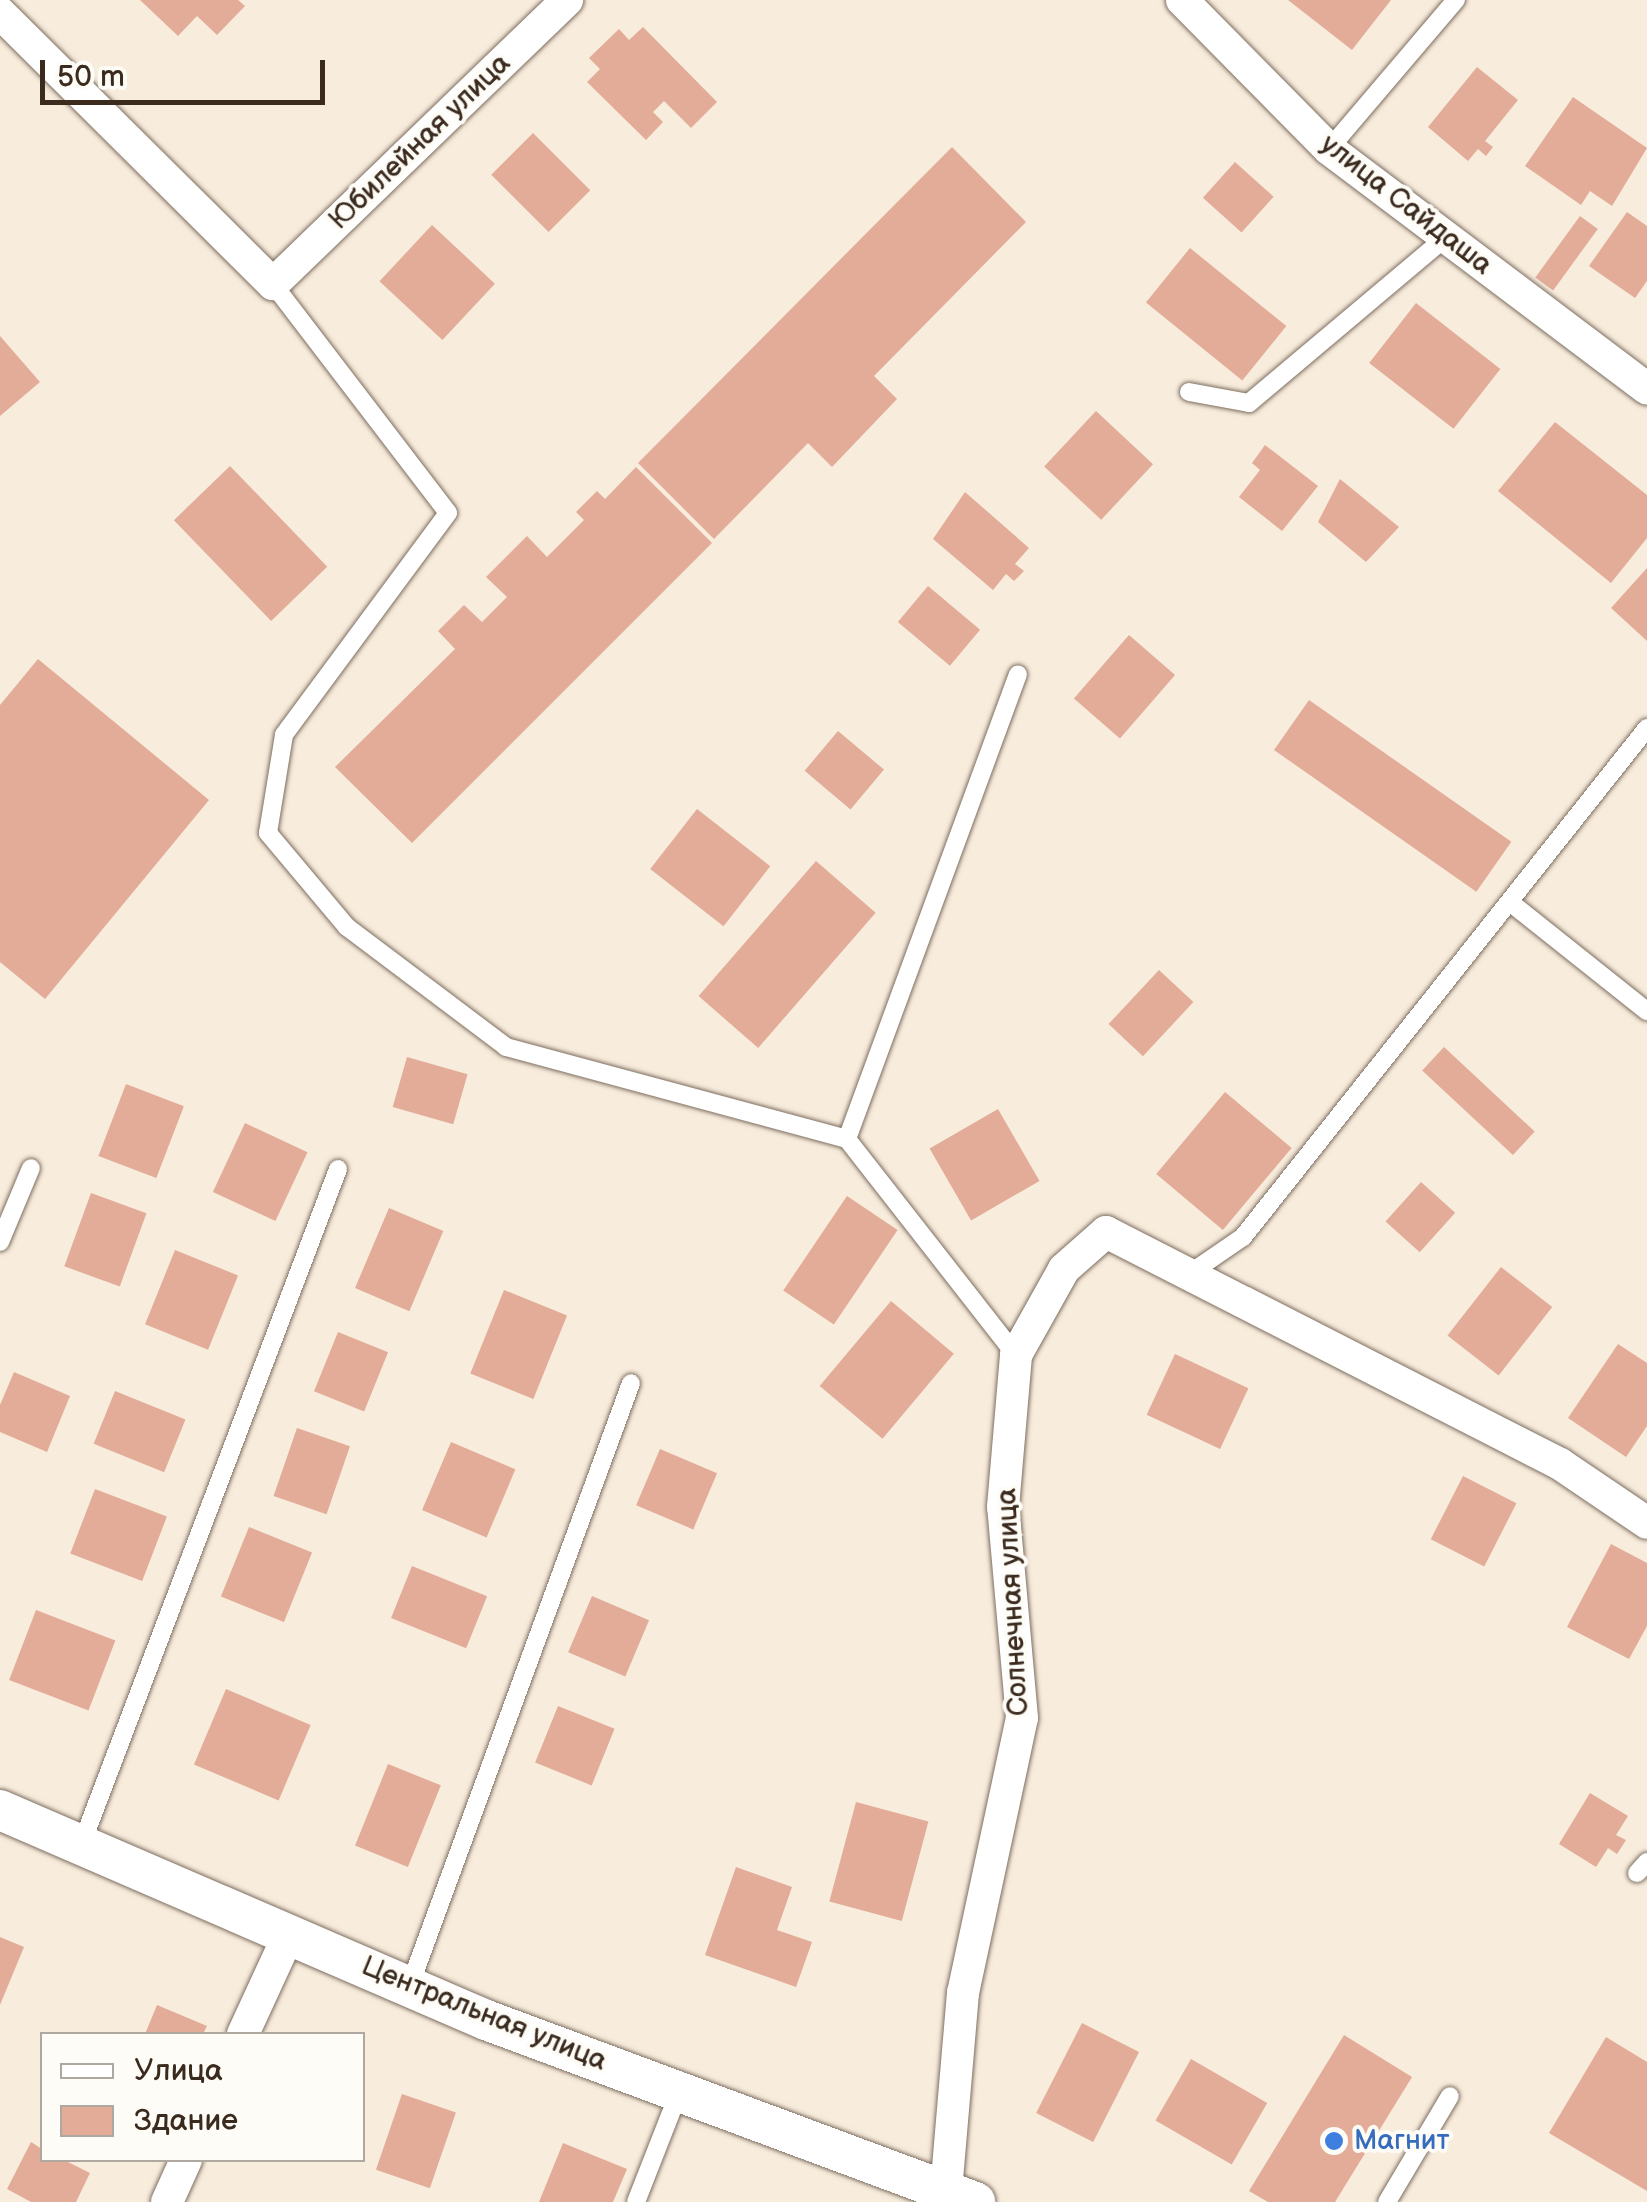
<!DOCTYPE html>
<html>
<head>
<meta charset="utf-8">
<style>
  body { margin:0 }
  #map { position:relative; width:1647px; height:2202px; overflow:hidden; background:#f8ecdc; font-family:"Balsamiq Sans",sans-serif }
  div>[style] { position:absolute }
  .building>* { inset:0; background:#e2ac98; transform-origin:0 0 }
  .roads { filter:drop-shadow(0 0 2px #7d6e60) drop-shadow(0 0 2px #7d6e60) }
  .service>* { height:18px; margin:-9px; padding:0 9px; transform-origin:9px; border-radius:9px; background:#fff }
  .minor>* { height:32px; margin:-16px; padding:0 16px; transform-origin:16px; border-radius:16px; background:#fff }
  .tertiary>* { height:40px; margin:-20px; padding:0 20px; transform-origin:20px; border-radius:20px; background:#fff }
  .dots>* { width:28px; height:28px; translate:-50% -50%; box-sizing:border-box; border:5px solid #fdfcf7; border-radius:50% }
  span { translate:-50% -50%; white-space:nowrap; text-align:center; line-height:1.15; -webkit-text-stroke:8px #fdfcf7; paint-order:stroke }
  .street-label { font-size:28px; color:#3b2a1e }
  .shop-label { font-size:28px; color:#366cbe }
  .left { translate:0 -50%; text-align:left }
  .legend { position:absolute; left:40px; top:2032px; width:325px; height:130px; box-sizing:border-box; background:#fdfcf7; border:2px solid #afa8a0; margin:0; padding:12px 18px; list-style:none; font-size:30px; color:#3b2a1e }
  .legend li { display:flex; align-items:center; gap:20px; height:50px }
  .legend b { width:50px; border:2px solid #afa8a0 }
  .scale { position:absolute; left:40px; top:60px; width:285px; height:45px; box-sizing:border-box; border:5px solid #3b2a1e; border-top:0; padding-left:12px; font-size:30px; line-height:35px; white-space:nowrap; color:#3b2a1e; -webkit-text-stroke:8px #fdfcf7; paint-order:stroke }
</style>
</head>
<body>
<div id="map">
  <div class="building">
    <i style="clip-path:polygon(140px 0,238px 0,245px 6px,217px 35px,197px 16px,178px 36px)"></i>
    <i style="clip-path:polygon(1288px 0,1391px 0,1352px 50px)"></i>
    <i style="clip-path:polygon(643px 27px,717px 102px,691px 128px,664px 101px,653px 112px,663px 122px,646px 140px,587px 82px,600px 69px,589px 58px,619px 29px,629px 40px)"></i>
    <i style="clip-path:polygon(1477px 67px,1518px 100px,1485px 141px,1493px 147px,1486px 156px,1478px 149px,1468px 161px,1428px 127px)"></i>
    <i style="clip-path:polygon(1573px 97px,1647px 148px,1612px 206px,1590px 191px,1581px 205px,1525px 166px)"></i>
    <i style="left:533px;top:133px;width:81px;height:59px;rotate:45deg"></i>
    <i style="clip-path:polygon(952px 147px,1026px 222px,874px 376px,897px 399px,832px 467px,808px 443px,714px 539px,638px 463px)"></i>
    <i style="left:1235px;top:162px;width:52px;height:48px;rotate:42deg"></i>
    <i style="clip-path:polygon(1627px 212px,1647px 226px,1647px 281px,1635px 298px,1589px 266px)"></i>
    <i style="left:1580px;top:216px;width:22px;height:76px;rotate:36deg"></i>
    <i style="left:432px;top:225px;width:86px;height:77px;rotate:43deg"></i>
    <i style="left:1190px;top:248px;width:124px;height:70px;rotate:39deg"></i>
    <i style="left:1416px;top:303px;width:107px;height:76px;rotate:38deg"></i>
    <i style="clip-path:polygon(0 336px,40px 382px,0 416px)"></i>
    <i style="left:1096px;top:411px;width:78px;height:76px;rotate:43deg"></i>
    <i style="clip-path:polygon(1555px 422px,1647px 495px,1647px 538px,1611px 583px,1498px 491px)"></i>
    <i style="clip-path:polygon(1265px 445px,1318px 486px,1282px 531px,1239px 497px,1260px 470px,1252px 463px)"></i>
    <i style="left:230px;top:466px;width:140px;height:78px;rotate:46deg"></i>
    <i style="clip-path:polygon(636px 467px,712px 543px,412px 843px,335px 767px,455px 649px,438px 631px,464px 605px,482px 622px,507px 597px,486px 577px,527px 536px,547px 557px,584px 520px,576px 512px,597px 491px,605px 499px)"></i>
    <i style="clip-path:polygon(1340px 479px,1399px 527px,1366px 562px,1318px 522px)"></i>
    <i style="clip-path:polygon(965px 492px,1029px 548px,1015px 564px,1024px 571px,1014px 581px,1006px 574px,993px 590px,933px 539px)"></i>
    <i style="clip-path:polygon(1647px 568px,1647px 641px,1611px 608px)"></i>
    <i style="left:928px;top:586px;width:68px;height:47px;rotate:40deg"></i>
    <i style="left:1129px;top:635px;width:61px;height:84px;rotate:41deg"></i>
    <i style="clip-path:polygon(38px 659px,209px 800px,45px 999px,0 962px,0 705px)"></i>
    <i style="left:1309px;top:700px;width:247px;height:61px;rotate:35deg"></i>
    <i style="left:838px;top:731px;width:60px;height:52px;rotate:40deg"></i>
    <i style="left:697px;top:809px;width:93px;height:76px;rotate:38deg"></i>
    <i style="left:816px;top:861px;width:79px;height:179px;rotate:41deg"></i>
    <i style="left:1159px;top:970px;width:47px;height:74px;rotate:43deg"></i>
    <i style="left:1444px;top:1047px;width:124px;height:32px;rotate:43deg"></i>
    <i style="left:407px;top:1057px;width:63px;height:52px;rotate:16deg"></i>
    <i style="left:126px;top:1084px;width:62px;height:77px;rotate:21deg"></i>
    <i style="left:1225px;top:1092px;width:87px;height:107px;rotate:40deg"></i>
    <i style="left:998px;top:1109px;width:83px;height:79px;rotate:60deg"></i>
    <i style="left:245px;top:1123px;width:69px;height:76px;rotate:25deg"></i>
    <i style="left:1421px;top:1182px;width:46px;height:53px;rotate:42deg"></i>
    <i style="left:91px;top:1193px;width:59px;height:78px;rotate:20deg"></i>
    <i style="left:847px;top:1196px;width:61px;height:114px;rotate:34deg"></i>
    <i style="left:389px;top:1208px;width:59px;height:87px;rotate:23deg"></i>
    <i style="left:175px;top:1250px;width:68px;height:80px;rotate:22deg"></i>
    <i style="left:1501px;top:1267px;width:65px;height:87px;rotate:38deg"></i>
    <i style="left:504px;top:1290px;width:68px;height:90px;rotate:22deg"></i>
    <i style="left:891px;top:1301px;width:82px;height:111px;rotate:40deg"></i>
    <i style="left:338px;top:1332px;width:54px;height:64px;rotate:22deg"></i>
    <i style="clip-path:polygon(1618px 1344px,1647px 1363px,1647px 1426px,1626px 1457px,1568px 1418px)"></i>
    <i style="left:1175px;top:1354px;width:81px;height:67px;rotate:25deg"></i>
    <i style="clip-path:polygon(14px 1372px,70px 1396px,47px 1452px,0 1432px,0 1405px)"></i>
    <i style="left:115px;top:1391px;width:76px;height:57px;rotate:22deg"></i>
    <i style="left:297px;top:1428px;width:56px;height:72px;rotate:19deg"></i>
    <i style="left:451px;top:1442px;width:70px;height:74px;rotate:23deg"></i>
    <i style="left:660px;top:1449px;width:62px;height:61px;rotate:23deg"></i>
    <i style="left:1463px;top:1476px;width:60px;height:71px;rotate:27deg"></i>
    <i style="left:95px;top:1489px;width:77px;height:69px;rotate:21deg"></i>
    <i style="left:249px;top:1527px;width:68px;height:75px;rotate:22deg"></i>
    <i style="clip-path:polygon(1611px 1544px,1647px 1563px,1647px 1626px,1629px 1659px,1567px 1627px)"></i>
    <i style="left:412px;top:1566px;width:81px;height:56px;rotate:22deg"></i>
    <i style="left:592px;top:1596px;width:62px;height:61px;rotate:23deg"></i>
    <i style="left:36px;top:1610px;width:85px;height:75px;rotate:21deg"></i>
    <i style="left:226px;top:1689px;width:92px;height:82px;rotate:23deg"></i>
    <i style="left:558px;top:1706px;width:61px;height:61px;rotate:22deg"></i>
    <i style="left:388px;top:1764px;width:57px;height:88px;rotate:22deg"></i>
    <i style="clip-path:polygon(1590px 1793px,1628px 1816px,1616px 1835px,1626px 1840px,1617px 1854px,1608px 1848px,1596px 1867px,1559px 1844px)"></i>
    <i style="left:856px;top:1802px;width:75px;height:103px;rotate:15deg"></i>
    <i style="clip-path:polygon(736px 1867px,792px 1887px,777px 1930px,812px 1942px,796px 1987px,705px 1955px)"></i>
    <i style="clip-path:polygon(0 1937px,24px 1947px,0 2005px)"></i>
    <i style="clip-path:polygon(157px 2005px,207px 2026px,203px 2034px,145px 2034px)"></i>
    <i style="left:1082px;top:2023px;width:64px;height:101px;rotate:27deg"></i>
    <i style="clip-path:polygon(1344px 2035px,1412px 2077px,1335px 2202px,1268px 2202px,1249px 2191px)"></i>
    <i style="clip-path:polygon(1606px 2037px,1647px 2062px,1647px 2191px,1549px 2133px)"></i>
    <i style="left:1191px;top:2059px;width:88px;height:71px;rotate:30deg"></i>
    <i style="left:402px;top:2094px;width:57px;height:80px;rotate:19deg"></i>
    <i style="clip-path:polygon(31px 2142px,42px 2149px,42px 2160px,64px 2160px,90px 2173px,76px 2202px,31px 2202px,7px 2189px)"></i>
    <i style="clip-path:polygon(563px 2143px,627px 2169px,613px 2202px,539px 2202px)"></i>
  </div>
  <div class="roads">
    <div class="service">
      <i style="left:1329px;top:149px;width:196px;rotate:-49.6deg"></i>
      <i style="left:273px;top:284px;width:288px;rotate:52.6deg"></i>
      <i style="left:448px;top:513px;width:276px;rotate:126.5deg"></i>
      <i style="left:284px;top:735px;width:99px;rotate:99.3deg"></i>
      <i style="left:268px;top:833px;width:123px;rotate:50deg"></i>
      <i style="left:347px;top:927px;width:199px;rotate:37deg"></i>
      <i style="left:506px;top:1047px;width:353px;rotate:15.1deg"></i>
      <i style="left:847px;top:1139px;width:274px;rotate:52deg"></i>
      <i style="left:1189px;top:392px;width:61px;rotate:10.4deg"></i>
      <i style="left:1249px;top:403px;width:258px;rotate:-40.1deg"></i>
      <i style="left:1511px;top:903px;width:174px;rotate:38.5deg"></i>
      <i style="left:847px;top:1139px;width:495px;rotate:-69.8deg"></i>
      <i style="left:0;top:1242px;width:80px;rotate:-67.3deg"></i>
      <i style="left:1189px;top:1274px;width:65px;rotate:-34.4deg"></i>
      <i style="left:1243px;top:1237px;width:650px;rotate:-51.56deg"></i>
      <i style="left:82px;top:1843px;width:721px;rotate:-69.2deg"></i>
      <i style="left:1637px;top:1873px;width:15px;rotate:-48deg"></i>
      <i style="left:410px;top:1985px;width:641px;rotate:-69.84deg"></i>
      <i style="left:636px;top:2202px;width:118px;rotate:-68.6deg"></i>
      <i style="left:1387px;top:2202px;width:123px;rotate:-59.3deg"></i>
    </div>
    <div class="minor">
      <i style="left:1182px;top:0;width:209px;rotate:45.4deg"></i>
      <i style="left:1329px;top:149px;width:398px;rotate:37deg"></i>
      <i style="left:0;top:13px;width:385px;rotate:44.8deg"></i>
      <i style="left:273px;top:284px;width:409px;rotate:-44deg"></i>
      <i style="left:243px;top:2034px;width:110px;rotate:-65.3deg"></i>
      <i style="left:946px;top:2191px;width:199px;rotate:-85.1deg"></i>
      <i style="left:963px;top:1993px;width:281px;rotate:-77.9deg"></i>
      <i style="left:1022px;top:1718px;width:212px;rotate:-95.1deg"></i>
      <i style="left:1003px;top:1507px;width:153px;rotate:-85.1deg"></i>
      <i style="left:1016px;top:1355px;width:98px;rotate:-60.8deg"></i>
      <i style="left:1064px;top:1269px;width:56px;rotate:-41.4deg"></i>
      <i style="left:1106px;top:1232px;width:510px;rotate:27.07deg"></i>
      <i style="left:1560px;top:1464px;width:105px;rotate:34.1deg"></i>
      <i style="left:167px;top:2202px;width:46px;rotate:-65.7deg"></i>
    </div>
    <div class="tertiary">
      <i style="left:0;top:1810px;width:529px;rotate:23.37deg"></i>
      <i style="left:486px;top:2020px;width:522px;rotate:20.41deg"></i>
    </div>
  </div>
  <div class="dots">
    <i style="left:1334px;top:2141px;background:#3f7fe0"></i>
  </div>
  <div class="street-label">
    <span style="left:420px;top:142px;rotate:-44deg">Юбилейная улица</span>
    <span style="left:1406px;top:205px;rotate:38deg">улица Сайдаша</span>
    <span style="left:1013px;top:1602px;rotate:-93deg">Солнечная улица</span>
    <span style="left:484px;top:2014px;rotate:22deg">Центральная улица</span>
  </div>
  <div class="shop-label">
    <span class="left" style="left:1354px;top:2141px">Магнит</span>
  </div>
  <ul class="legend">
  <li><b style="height:12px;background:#fff"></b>Улица</li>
  <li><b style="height:28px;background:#e2ac98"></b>Здание</li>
  </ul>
  <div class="scale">50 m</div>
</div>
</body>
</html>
